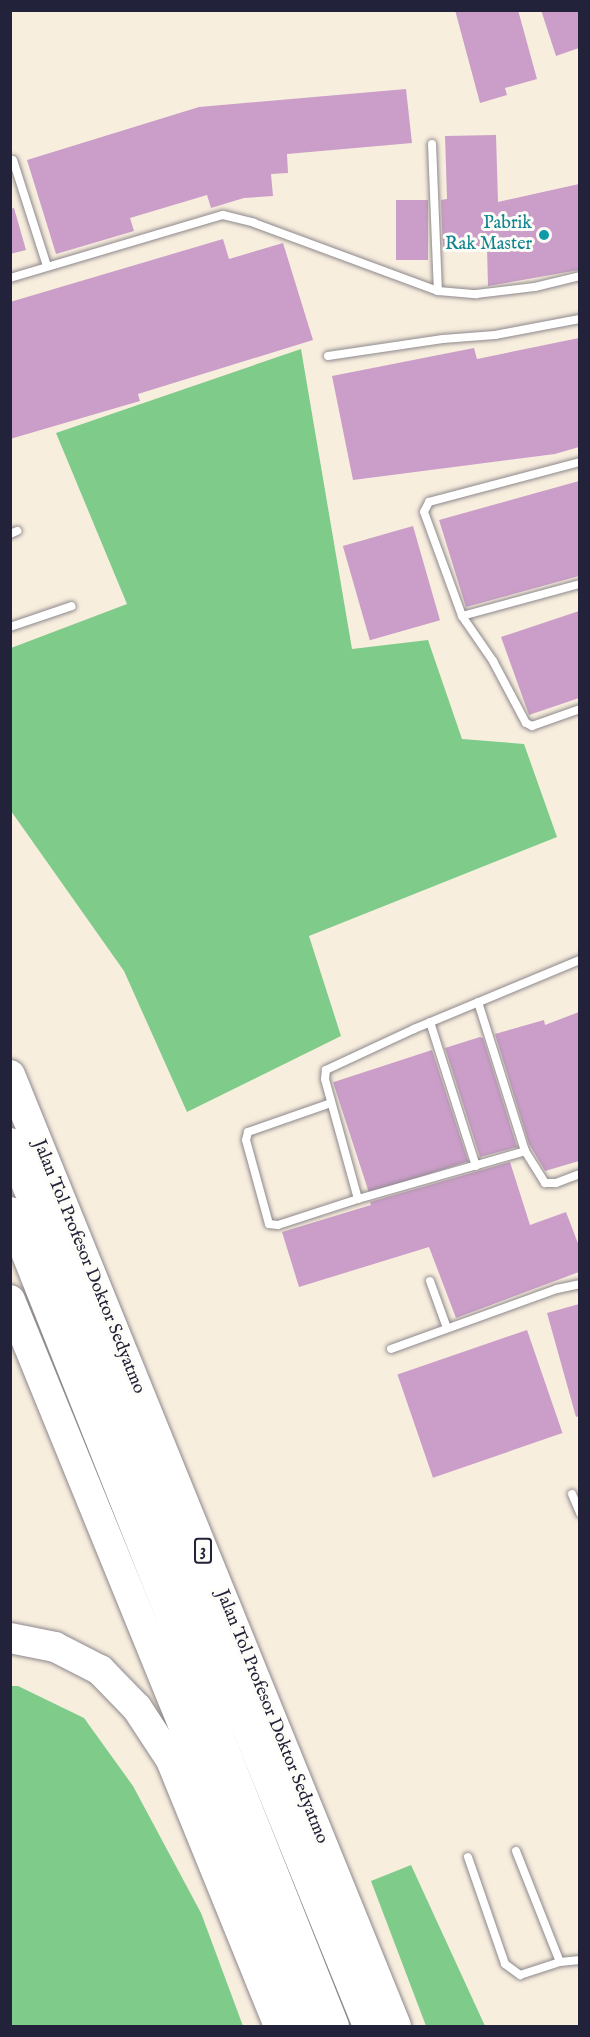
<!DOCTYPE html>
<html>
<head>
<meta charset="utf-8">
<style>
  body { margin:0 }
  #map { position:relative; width:590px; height:2037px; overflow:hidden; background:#f8eede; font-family:"IM FELL English",serif }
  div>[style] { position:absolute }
  .green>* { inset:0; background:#7fcb8a }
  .building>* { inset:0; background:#ca9ec8; transform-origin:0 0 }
  .roads { filter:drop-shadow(0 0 2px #8d888c) drop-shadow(0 0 2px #8d888c) }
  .lane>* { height:8px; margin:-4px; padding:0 4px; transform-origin:4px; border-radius:4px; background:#fff }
  .highway>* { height:30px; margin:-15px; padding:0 15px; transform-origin:15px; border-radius:15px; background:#fff }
  .dots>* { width:16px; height:16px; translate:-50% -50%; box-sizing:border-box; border:3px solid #fdfcf7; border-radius:50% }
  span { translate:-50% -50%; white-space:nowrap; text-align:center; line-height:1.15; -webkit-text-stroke:6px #fdfcf7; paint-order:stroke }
  .shield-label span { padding:2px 4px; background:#fdfcf7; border:2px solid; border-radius:4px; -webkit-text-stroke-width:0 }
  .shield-label { font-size:16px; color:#22223b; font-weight:700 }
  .culture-label { font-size:18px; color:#0d838f }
  .right { translate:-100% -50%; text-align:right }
  .street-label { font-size:18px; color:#22223b }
  .frame { position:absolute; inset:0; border:12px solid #22223b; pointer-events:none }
</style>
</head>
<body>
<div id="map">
  <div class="green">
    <i style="clip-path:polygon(301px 349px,352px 649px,428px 640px,462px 739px,524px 744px,557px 837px,309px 936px,341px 1036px,187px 1112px,124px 971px,11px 811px,11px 648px,127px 604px,56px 433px)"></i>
    <i style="clip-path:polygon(11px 1686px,18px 1686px,84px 1718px,133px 1786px,201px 1913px,243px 2026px,11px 2026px)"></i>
    <i style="clip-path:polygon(411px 1865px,485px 2026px,426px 2026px,371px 1881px)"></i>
  </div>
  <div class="building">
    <i style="clip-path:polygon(455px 10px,518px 10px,537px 79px,505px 88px,507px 95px,480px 103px)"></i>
    <i style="clip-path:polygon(541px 10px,579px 10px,579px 48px,556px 56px)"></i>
    <i style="clip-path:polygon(406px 89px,412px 143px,287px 154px,288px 173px,271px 174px,273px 196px,244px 198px,211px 208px,207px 195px,130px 218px,134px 231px,56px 254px,27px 160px,199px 107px)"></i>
    <i style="clip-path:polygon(496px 135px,498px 202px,579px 184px,579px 270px,488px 286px,487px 247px,443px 249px,441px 200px,447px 199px,445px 136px)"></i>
    <i style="left:428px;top:200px;width:60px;height:32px;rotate:90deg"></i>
    <i style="clip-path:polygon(14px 208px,26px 250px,10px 254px,10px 209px)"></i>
    <i style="clip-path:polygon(223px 239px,229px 259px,283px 243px,313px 340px,138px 394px,140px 401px,10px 439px,10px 302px)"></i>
    <i style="clip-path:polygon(579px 338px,579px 447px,555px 454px,353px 480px,332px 376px,474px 348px,477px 359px)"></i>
    <i style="clip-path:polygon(579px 481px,579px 576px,466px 607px,439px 520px)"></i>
    <i style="left:413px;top:526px;width:98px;height:73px;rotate:74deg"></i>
    <i style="clip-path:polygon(579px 611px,579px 698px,529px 715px,501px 637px)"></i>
    <i style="clip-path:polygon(579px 1012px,579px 1161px,545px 1171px,529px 1144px,495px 1034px,544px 1020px,545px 1025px)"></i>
    <i style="clip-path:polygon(480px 1037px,483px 1038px,517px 1147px,480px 1157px,445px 1048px)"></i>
    <i style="left:432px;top:1050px;width:117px;height:104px;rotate:72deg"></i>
    <i style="clip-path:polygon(510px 1162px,530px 1225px,566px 1212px,579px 1246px,579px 1272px,456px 1318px,429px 1247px,299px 1287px,282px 1232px,371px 1205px,370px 1202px)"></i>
    <i style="clip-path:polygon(579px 1304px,579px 1416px,576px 1417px,547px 1313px)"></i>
    <i style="left:527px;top:1330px;width:109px;height:137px;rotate:71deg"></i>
  </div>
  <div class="roads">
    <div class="lane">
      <i style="left:432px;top:144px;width:147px;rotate:87.7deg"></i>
      <i style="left:13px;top:160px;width:111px;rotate:72.2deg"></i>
      <i style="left:10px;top:278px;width:222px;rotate:-16.5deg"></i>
      <i style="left:223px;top:215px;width:32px;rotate:14deg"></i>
      <i style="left:254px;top:223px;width:196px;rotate:20.3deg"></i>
      <i style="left:438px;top:291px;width:38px;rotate:5deg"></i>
      <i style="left:476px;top:294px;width:59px;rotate:-6.8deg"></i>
      <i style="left:535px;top:287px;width:46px;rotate:-13.7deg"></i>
      <i style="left:328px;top:356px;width:116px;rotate:-8.4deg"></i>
      <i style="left:443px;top:339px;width:52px;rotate:-4.4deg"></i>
      <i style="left:495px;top:335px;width:86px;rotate:-10.7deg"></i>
      <i style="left:580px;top:462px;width:156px;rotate:165.2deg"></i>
      <i style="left:429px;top:502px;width:11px;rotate:117deg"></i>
      <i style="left:424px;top:512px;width:111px;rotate:69.9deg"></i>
      <i style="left:462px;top:616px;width:55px;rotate:55.4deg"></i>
      <i style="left:493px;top:661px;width:70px;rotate:62deg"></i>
      <i style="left:526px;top:723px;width:7px;rotate:27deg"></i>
      <i style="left:532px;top:726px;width:51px;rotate:-19.5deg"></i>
      <i style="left:10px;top:534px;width:8px;rotate:-23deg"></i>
      <i style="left:462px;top:616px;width:122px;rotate:-15.2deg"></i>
      <i style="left:10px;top:627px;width:65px;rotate:-18.7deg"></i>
      <i style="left:478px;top:1002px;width:156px;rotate:72.5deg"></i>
      <i style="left:430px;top:1022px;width:151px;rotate:72.3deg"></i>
      <i style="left:331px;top:1103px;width:88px;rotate:160.7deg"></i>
      <i style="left:248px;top:1132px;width:8px;rotate:104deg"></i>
      <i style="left:246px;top:1140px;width:87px;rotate:74.7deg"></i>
      <i style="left:269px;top:1224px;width:9px;rotate:6deg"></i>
      <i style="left:278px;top:1225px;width:84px;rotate:-18deg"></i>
      <i style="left:358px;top:1199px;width:124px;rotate:-105.4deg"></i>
      <i style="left:325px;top:1079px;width:9px;rotate:-84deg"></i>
      <i style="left:326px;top:1070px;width:97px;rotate:-25deg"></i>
      <i style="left:414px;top:1029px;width:180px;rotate:-22.6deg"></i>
      <i style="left:358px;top:1199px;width:174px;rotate:-16deg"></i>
      <i style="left:525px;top:1151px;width:38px;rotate:58deg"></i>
      <i style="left:545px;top:1183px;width:11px"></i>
      <i style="left:556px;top:1183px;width:26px;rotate:-21deg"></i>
      <i style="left:430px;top:1281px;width:50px;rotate:70.1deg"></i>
      <i style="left:391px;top:1349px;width:177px;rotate:-19.9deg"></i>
      <i style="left:557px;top:1289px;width:24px;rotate:-12deg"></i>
      <i style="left:572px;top:1494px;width:21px;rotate:67deg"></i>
      <i style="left:516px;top:1851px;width:119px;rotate:68.4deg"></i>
      <i style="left:560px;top:1962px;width:20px;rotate:-6deg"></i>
      <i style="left:468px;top:1857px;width:113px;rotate:70.9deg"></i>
      <i style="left:505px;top:1964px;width:19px;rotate:36deg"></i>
      <i style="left:520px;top:1975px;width:42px;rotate:-18deg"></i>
    </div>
    <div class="highway">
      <i style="left:10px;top:1075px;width:1026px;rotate:67.91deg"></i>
      <i style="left:10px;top:1143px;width:953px;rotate:67.93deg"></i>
      <i style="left:10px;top:1212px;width:876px;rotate:68.3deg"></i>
      <i style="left:10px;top:1300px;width:784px;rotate:67.82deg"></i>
      <i style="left:10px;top:1638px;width:46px;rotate:11.3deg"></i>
      <i style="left:55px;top:1647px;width:51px;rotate:27.1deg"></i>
      <i style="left:100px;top:1670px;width:53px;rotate:45.8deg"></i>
      <i style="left:137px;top:1708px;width:62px;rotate:56.8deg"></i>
      <i style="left:171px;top:1760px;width:287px;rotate:67.9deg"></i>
    </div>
  </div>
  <div class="dots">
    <i style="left:544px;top:235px;background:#0f9aa8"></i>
  </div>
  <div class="shield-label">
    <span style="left:203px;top:1551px">3</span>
  </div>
  <div class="culture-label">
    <span class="right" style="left:532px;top:235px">Pabrik<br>Rak Master</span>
  </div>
  <div class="street-label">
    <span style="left:88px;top:1267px;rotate:68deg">Jalan Tol Profesor Doktor Sedyatmo</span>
    <span style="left:271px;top:1717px;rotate:68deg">Jalan Tol Profesor Doktor Sedyatmo</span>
  </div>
  <div class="frame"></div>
</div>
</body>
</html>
